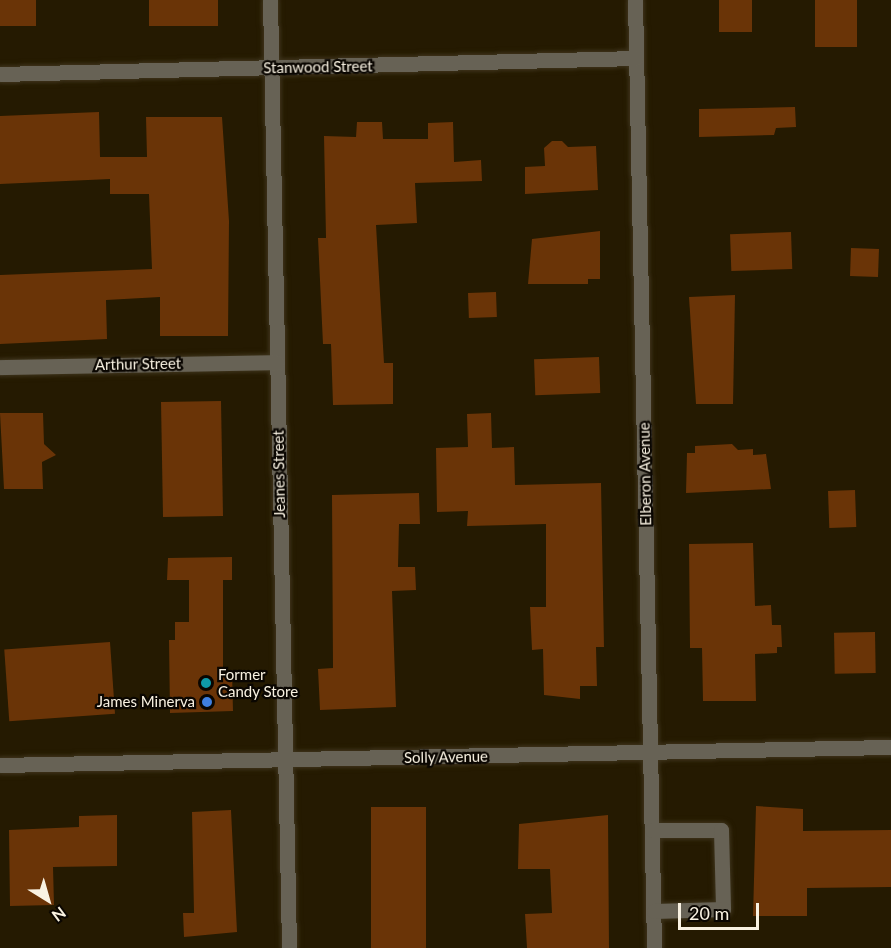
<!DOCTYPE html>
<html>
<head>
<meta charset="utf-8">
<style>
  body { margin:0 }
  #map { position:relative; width:891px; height:948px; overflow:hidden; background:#251a01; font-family:Lato,sans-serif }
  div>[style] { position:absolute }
  .building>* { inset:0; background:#6a3407; transform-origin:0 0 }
  .roads { filter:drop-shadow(0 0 2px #3e341c) drop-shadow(0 0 2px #3e341c) }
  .minor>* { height:15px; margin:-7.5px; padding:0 7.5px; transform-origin:7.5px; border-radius:7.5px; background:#676255 }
  .dots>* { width:16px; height:16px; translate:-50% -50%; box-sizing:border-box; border:3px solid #0a0601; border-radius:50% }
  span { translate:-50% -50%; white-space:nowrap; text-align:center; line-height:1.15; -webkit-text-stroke:4.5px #0a0601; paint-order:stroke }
  .street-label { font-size:15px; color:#f9f2e2 }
  .poi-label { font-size:15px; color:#f9f2e2 }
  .left { translate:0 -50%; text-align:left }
  .right { translate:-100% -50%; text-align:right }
  .north { position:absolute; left:18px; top:870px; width:60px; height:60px; -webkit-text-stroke:4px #0a0601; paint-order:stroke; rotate:143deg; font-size:16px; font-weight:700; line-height:24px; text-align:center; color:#f9f2e2 }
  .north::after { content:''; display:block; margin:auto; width:21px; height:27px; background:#f9f2e2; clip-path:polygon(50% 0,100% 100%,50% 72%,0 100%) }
  .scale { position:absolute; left:678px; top:903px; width:81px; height:27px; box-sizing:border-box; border:3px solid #f9f2e2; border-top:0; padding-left:8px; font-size:18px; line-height:21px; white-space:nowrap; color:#f9f2e2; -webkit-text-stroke:4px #0a0601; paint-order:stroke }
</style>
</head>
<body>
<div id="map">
  <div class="building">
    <i style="left:0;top:0;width:36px;height:26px"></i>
    <i style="left:149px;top:0;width:69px;height:26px"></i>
    <i style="left:719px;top:0;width:33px;height:32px"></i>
    <i style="left:815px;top:0;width:42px;height:47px"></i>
    <i style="clip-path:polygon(795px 107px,796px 127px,776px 128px,774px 135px,699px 137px,699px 109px)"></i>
    <i style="clip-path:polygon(99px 112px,100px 157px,147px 157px,146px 117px,222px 117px,229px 221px,228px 336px,160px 336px,160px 297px,106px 300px,107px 339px,0 344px,0 275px,152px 269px,149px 194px,110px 194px,110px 179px,0 184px,0 116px)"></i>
    <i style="clip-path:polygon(357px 122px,382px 122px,383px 139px,428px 139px,428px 123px,453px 122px,454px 162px,481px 160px,482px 181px,415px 183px,417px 223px,376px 225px,384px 363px,393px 363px,393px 404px,333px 405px,331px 344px,323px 344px,318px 238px,326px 238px,324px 136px,356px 137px)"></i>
    <i style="clip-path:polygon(552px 141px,562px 141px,568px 147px,596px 146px,598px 190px,525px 194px,525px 167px,545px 166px,544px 148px)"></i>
    <i style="clip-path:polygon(600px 231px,600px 279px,588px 279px,588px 284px,528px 284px,532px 239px)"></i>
    <i style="left:791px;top:232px;width:37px;height:61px;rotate:88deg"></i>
    <i style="left:851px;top:248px;width:28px;height:28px;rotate:2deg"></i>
    <i style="left:496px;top:292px;width:25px;height:28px;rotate:88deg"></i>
    <i style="clip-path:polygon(735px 295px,733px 404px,696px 404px,689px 297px)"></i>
    <i style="left:599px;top:357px;width:36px;height:65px;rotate:88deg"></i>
    <i style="left:221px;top:401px;width:115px;height:60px;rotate:89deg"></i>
    <i style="clip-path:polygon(0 413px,43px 413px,44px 444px,56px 455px,42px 462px,43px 489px,4px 489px)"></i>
    <i style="clip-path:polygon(491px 413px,492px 448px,514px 447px,515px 485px,601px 483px,604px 647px,596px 647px,597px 686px,580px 686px,580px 699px,544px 695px,543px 649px,532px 650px,530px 607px,546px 607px,546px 524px,467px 526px,468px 511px,437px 512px,436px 448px,468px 447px,467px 414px)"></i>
    <i style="clip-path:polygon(732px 444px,738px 450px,753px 449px,753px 455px,766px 454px,771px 489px,686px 493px,687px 453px,695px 453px,695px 446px)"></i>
    <i style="left:855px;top:490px;width:37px;height:27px;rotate:88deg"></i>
    <i style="clip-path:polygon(419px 493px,420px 524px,399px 524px,398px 567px,415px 567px,416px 590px,392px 591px,396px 707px,320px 710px,318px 669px,333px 668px,332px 495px)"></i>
    <i style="clip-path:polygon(753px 543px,755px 606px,771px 605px,772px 625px,781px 625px,782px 647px,777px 647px,777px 653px,755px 654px,756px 701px,703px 701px,702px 648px,690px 648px,689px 544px)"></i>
    <i style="clip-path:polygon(232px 557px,232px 580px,223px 580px,223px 672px,232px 672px,233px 711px,170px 713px,169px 640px,175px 640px,175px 622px,189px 622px,189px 580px,167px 580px,168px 558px)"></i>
    <i style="left:875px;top:632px;width:41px;height:41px;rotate:89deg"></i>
    <i style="left:110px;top:642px;width:72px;height:106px;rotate:86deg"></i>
    <i style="clip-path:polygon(756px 806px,803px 809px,803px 831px,891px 830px,891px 887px,807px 888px,807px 916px,753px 916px)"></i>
    <i style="left:426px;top:807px;width:141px;height:55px;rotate:90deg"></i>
    <i style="clip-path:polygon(231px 810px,237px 932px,184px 937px,183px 913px,194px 913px,192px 812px)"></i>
    <i style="clip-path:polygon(117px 815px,117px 866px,53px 867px,54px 905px,10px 906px,9px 830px,79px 827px,79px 816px)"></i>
    <i style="clip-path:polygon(608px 815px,609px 948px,527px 948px,525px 914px,552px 913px,550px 869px,518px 869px,519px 824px)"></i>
  </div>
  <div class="roads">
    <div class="minor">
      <i style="left:270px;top:0;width:948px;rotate:88.85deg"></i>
      <i style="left:635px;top:0;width:948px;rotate:88.85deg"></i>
      <i style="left:0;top:74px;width:636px;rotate:-1.44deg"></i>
      <i style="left:0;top:367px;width:277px;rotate:-1deg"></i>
      <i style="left:0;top:765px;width:891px;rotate:-1.16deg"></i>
      <i style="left:652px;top:830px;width:69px"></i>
      <i style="left:721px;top:830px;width:79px;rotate:88.5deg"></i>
      <i style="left:723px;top:909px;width:69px;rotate:178.3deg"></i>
    </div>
  </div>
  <div class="dots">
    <i style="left:206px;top:683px;background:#0f9aa8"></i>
    <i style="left:207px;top:702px;background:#3f7fe0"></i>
  </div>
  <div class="street-label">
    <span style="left:318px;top:67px;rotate:-1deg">Stanwood Street</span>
    <span style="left:138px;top:364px;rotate:-1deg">Arthur Street</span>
    <span style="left:279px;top:474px;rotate:-91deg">Jeanes Street</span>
    <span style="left:645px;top:474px;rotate:-91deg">Elberon Avenue</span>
    <span style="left:446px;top:757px;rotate:-1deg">Solly Avenue</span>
  </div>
  <div class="poi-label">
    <span class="left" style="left:218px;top:683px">Former<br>Candy Store</span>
    <span class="right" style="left:195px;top:702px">James Minerva</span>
  </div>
  <div class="north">N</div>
  <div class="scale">20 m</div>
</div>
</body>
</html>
